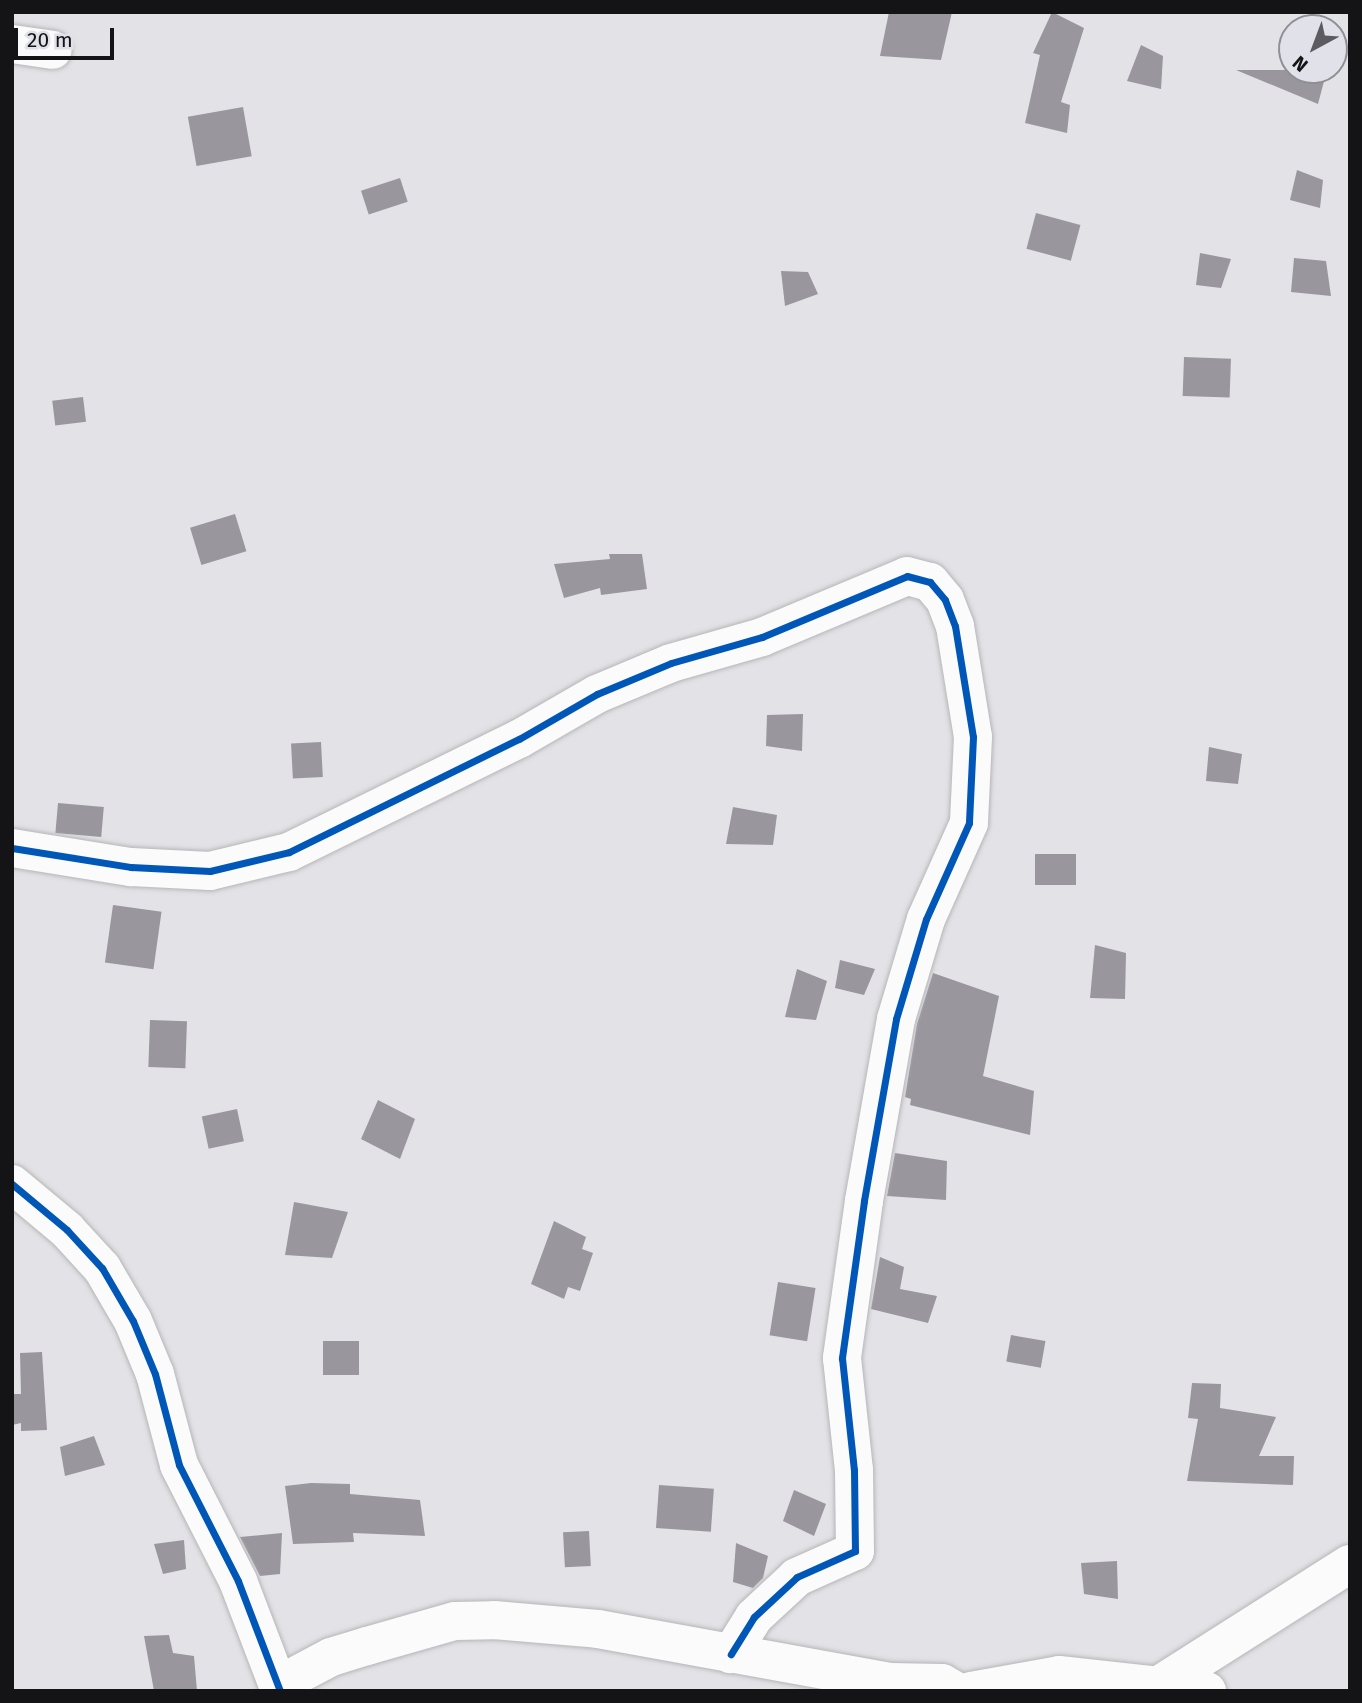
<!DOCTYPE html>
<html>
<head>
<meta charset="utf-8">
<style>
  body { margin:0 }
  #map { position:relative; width:1362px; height:1703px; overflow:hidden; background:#e3e3e7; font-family:"Fira Sans",sans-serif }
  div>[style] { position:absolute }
  .building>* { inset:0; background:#9a969e; transform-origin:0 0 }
  .roads { filter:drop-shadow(0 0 2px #b6b6b9) drop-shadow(0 0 2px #b6b6b9) }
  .minor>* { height:38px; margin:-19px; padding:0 19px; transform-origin:19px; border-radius:19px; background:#fbfbfb }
  .cycleway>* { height:7px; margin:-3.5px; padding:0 3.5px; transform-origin:3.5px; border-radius:3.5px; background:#0057b8 }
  span { translate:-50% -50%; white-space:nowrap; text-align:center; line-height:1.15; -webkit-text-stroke:7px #e1e1e9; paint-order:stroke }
  .frame { position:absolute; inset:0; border:14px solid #141417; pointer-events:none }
  .north { position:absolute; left:1278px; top:14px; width:70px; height:70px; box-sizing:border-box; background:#e1e1e9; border:2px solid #8f8f95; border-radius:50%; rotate:221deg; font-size:19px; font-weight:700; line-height:28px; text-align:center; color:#141417 }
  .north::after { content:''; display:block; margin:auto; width:24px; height:32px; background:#5c5c60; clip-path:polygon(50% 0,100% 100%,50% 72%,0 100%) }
  .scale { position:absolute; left:14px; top:28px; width:100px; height:32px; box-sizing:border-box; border:4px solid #141417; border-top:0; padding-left:9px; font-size:21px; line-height:24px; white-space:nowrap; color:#141417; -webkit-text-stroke:5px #e1e1e9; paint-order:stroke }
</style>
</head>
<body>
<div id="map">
  <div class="building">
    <i style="clip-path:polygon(889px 12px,952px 12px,941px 60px,880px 56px)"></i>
    <i style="clip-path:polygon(1052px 12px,1084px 28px,1061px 102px,1070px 105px,1067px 133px,1025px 123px,1040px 55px,1033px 53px)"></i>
    <i style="clip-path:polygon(1141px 45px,1163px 56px,1161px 89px,1127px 81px)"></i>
    <i style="clip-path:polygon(1236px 70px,1327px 70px,1318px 104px)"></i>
    <i style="left:243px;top:107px;width:50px;height:56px;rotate:80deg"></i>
    <i style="clip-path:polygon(1297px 170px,1323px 180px,1320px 208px,1290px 200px)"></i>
    <i style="left:400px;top:178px;width:25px;height:41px;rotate:72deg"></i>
    <i style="left:1036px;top:213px;width:46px;height:37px;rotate:15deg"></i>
    <i style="clip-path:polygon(1200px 253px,1231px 259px,1221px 288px,1196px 285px)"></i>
    <i style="clip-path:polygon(1294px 258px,1326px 261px,1331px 296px,1291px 292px)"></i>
    <i style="clip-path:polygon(781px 271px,808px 272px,818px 294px,785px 306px)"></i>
    <i style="left:1184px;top:357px;width:47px;height:39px;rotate:2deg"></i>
    <i style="left:83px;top:397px;width:25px;height:31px;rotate:83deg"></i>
    <i style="left:235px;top:514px;width:39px;height:47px;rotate:73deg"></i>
    <i style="clip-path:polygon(609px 554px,642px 554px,647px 589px,601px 595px,600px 588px,564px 598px,554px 564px,610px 559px)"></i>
    <i style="clip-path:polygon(803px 714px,802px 751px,766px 746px,767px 715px)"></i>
    <i style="left:321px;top:742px;width:35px;height:30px;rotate:87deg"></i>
    <i style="clip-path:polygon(1209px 747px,1242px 754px,1238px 784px,1206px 781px)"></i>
    <i style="left:58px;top:803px;width:46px;height:30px;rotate:5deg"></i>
    <i style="clip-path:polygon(733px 807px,777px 815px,773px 845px,726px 844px)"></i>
    <i style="left:1035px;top:854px;width:41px;height:31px"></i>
    <i style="left:113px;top:905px;width:49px;height:58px;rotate:8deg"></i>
    <i style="clip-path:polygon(1095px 945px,1126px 953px,1125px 999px,1090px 998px)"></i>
    <i style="clip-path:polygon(840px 960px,875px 969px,864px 995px,835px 988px)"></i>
    <i style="clip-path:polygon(797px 969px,827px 981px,816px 1020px,785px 1017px)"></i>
    <i style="clip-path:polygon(933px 973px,999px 996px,983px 1076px,1034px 1091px,1030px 1135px,910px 1105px,911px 1099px,905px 1097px,917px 1024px)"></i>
    <i style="left:150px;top:1020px;width:37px;height:47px;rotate:2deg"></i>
    <i style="clip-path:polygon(378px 1100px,415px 1119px,400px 1159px,361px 1139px)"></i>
    <i style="left:237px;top:1109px;width:33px;height:36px;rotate:78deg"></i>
    <i style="clip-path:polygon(895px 1153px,947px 1161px,946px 1200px,887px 1196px)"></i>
    <i style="clip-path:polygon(294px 1202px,348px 1212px,332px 1258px,285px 1255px)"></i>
    <i style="clip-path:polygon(554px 1221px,586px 1237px,582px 1249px,593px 1253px,580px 1291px,568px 1287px,564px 1299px,531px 1284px)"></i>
    <i style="clip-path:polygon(880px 1257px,904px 1267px,900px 1289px,937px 1296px,928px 1323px,871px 1309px)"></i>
    <i style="left:778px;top:1282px;width:38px;height:54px;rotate:9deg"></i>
    <i style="left:1011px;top:1335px;width:35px;height:27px;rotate:10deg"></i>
    <i style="left:323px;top:1341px;width:36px;height:34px"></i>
    <i style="clip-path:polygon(42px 1352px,47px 1430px,21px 1431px,21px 1423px,12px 1425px,12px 1394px,21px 1394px,20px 1353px)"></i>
    <i style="clip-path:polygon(1192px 1383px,1221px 1384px,1220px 1408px,1276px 1417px,1259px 1456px,1294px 1456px,1293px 1485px,1187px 1481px,1198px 1419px,1188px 1418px)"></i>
    <i style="clip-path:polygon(94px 1436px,105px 1465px,65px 1476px,60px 1447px)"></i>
    <i style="clip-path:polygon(311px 1483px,350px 1484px,350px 1494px,420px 1500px,425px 1536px,353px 1533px,354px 1542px,293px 1544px,285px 1486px)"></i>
    <i style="left:659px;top:1485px;width:55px;height:43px;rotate:4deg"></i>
    <i style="clip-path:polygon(794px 1490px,826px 1504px,814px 1536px,783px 1521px)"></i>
    <i style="left:589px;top:1531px;width:35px;height:26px;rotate:87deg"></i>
    <i style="clip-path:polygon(282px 1533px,280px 1574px,260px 1576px,240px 1537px)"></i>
    <i style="clip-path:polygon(184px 1540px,186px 1569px,163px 1574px,154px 1544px)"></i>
    <i style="clip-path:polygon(736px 1543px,768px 1556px,763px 1578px,753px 1588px,733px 1582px)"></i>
    <i style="clip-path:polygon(1117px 1561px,1118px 1599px,1084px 1594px,1081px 1563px)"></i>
    <i style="clip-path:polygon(169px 1635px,173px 1653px,194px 1656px,197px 1691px,154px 1691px,144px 1636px)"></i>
  </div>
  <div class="roads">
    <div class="minor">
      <i style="left:12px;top:44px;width:41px;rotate:8.3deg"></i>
      <i style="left:12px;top:848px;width:121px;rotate:9.1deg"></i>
      <i style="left:131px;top:867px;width:79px;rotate:2.9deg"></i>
      <i style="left:210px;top:871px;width:81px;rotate:-13.5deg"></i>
      <i style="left:289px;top:852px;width:256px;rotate:-26.2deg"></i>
      <i style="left:519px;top:739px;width:90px;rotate:-30deg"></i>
      <i style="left:597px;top:694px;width:80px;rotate:-22.7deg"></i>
      <i style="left:671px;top:663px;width:95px;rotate:-15.9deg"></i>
      <i style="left:762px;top:637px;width:157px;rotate:-22.8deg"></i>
      <i style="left:907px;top:576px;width:24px;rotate:15deg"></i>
      <i style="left:930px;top:582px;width:23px;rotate:50deg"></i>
      <i style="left:945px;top:600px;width:28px;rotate:69deg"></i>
      <i style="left:955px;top:626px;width:112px;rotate:80.8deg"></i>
      <i style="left:973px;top:737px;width:86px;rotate:92.7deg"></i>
      <i style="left:969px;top:823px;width:105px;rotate:114.1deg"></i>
      <i style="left:926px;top:919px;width:104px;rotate:106.7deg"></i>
      <i style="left:896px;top:1019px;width:185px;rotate:100deg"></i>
      <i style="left:864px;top:1201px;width:159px;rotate:98deg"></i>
      <i style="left:842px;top:1358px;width:113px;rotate:83.9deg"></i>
      <i style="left:854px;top:1470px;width:81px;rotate:89.3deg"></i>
      <i style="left:855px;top:1551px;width:64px;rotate:155.9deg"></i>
      <i style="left:797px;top:1577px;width:59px;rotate:137.1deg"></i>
      <i style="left:754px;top:1617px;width:44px;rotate:121.9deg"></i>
      <i style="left:12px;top:1184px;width:72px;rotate:39.9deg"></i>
      <i style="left:67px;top:1230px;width:52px;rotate:47.4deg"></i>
      <i style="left:102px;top:1268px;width:61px;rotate:59.7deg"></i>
      <i style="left:133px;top:1321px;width:57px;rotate:67.5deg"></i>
      <i style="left:155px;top:1374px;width:94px;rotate:75.2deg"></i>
      <i style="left:179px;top:1465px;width:130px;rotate:63deg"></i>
      <i style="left:238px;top:1581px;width:118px;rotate:69.1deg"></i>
      <i style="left:280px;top:1684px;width:58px;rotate:-27.9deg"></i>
      <i style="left:331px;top:1657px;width:38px;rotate:-17deg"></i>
      <i style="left:367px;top:1646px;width:91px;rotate:-15.9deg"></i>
      <i style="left:455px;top:1621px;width:39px;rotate:-1deg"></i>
      <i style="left:494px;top:1620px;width:104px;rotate:4.9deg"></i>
      <i style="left:598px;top:1629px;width:298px;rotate:10.3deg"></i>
      <i style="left:891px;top:1682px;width:51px;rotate:1.1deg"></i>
      <i style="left:942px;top:1683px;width:16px;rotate:30deg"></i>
      <i style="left:1159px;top:1685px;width:226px;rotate:-32.4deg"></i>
      <i style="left:971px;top:1691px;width:89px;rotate:-10.3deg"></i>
      <i style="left:1059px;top:1675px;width:149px;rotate:6.2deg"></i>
    </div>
  </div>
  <div class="cycleway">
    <i style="left:12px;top:848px;width:121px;rotate:9.1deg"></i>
    <i style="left:131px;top:867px;width:79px;rotate:2.9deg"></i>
    <i style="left:210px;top:871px;width:81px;rotate:-13.5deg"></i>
    <i style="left:289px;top:852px;width:256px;rotate:-26.2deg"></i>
    <i style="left:519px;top:739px;width:90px;rotate:-30deg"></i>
    <i style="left:597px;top:694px;width:80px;rotate:-22.7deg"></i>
    <i style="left:671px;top:663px;width:95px;rotate:-15.9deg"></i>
    <i style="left:762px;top:637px;width:157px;rotate:-22.8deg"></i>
    <i style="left:907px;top:576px;width:24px;rotate:15deg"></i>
    <i style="left:930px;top:582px;width:23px;rotate:50deg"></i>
    <i style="left:945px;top:600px;width:28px;rotate:69deg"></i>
    <i style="left:955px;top:626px;width:112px;rotate:80.8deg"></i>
    <i style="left:973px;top:737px;width:86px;rotate:92.7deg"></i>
    <i style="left:969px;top:823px;width:105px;rotate:114.1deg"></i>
    <i style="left:926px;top:919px;width:104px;rotate:106.7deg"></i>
    <i style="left:896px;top:1019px;width:185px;rotate:100deg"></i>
    <i style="left:864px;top:1201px;width:159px;rotate:98deg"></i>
    <i style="left:842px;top:1358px;width:113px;rotate:83.9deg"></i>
    <i style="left:854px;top:1470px;width:81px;rotate:89.3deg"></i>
    <i style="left:855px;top:1551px;width:64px;rotate:155.9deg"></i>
    <i style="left:797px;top:1577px;width:59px;rotate:137.1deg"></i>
    <i style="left:754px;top:1617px;width:44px;rotate:121.9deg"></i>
    <i style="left:12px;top:1184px;width:72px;rotate:39.9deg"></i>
    <i style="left:67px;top:1230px;width:52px;rotate:47.4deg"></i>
    <i style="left:102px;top:1268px;width:61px;rotate:59.7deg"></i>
    <i style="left:133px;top:1321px;width:57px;rotate:67.5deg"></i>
    <i style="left:155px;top:1374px;width:94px;rotate:75.2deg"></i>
    <i style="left:179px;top:1465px;width:130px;rotate:63deg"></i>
    <i style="left:238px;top:1581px;width:118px;rotate:69.1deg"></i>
  </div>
  <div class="frame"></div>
  <div class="north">N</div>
  <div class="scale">20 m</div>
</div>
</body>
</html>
